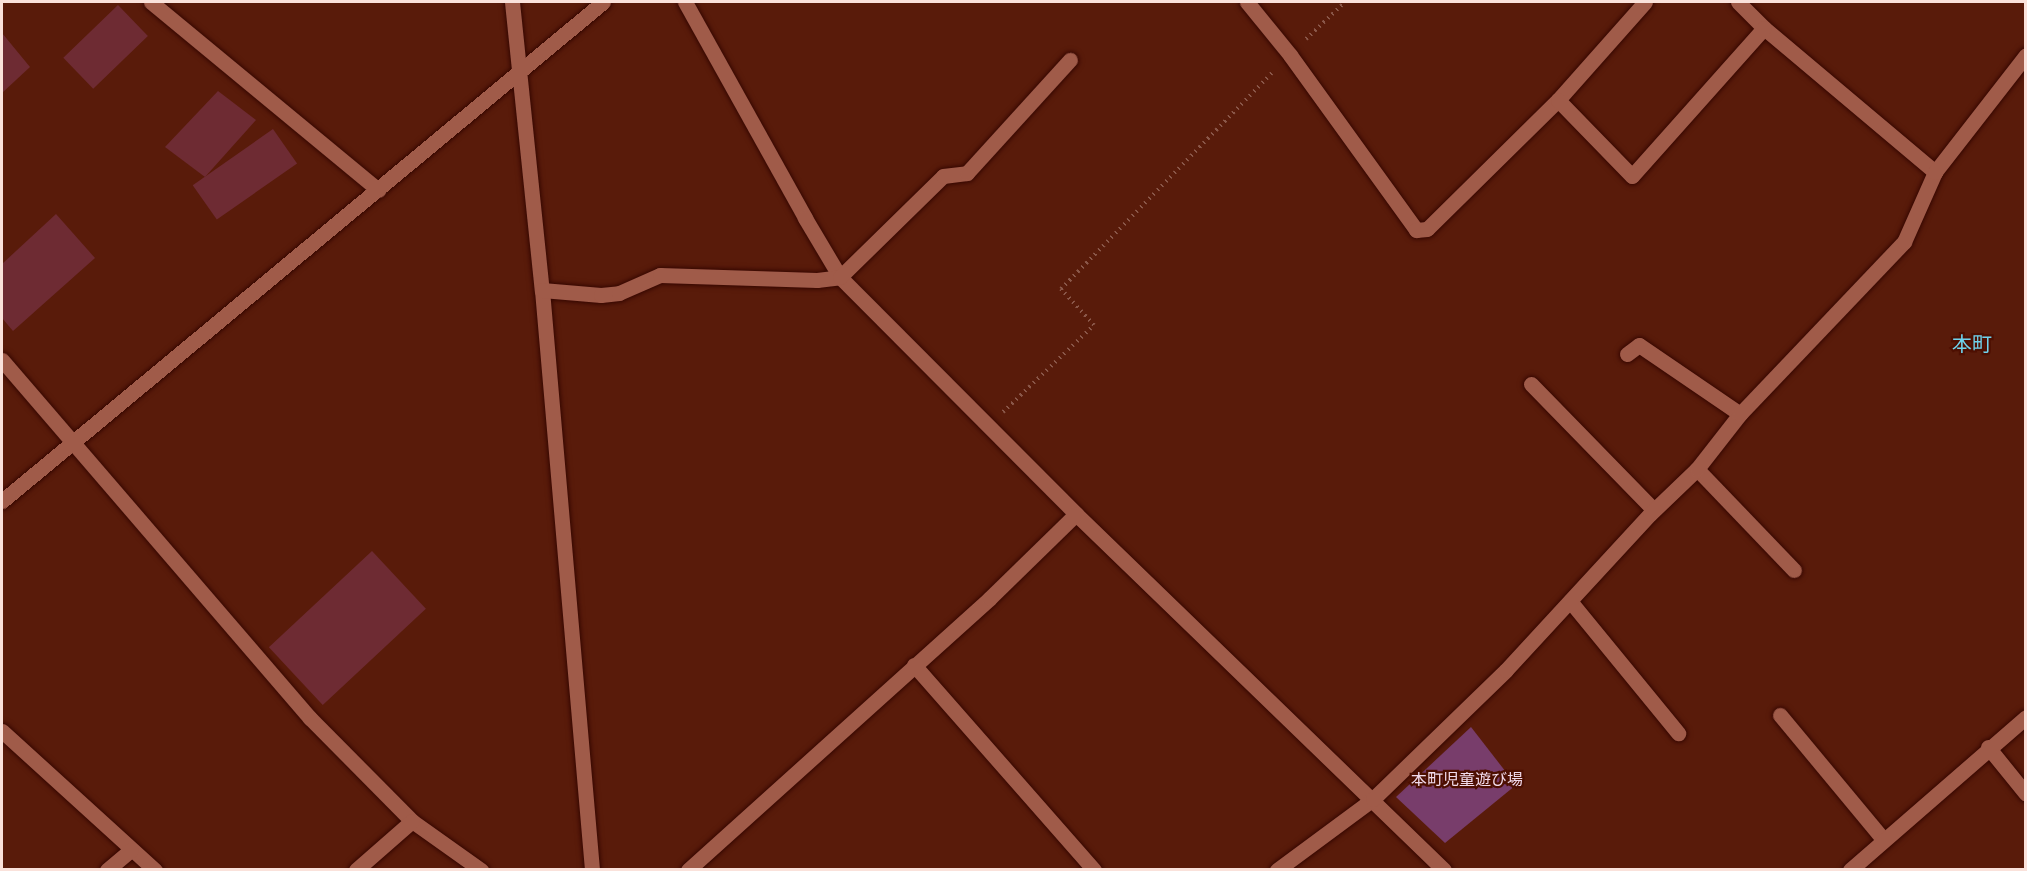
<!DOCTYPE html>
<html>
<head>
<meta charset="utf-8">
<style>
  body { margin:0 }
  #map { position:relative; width:2027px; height:871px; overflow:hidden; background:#591b0a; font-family:Signika,"Noto Sans JP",sans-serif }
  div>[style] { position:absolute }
  .green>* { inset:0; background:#783d6b }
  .building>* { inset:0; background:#6e2b33; transform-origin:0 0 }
  .path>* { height:4px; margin-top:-2px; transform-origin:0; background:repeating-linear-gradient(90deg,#8a5749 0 1.5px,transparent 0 6px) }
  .roads { filter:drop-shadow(0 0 2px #360700) drop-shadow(0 0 2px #360700) }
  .minor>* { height:15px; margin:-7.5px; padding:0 7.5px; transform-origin:7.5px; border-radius:7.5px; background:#a05b49 }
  span { translate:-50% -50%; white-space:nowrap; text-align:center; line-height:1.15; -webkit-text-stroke:4.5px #4d0f01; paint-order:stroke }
  .park-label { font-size:16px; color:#f1daeb }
  .quarter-label { font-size:20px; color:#6fd3ec }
  .frame { position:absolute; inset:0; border:3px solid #fae2db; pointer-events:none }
</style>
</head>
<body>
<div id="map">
  <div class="green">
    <i style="clip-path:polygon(1471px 727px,1516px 785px,1445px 843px,1396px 797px)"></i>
  </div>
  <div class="building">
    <i style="left:118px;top:5px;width:43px;height:76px;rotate:46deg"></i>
    <i style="clip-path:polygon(2px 33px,30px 67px,2px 93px)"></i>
    <i style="clip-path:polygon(218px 91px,256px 120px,205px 177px,165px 147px)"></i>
    <i style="left:273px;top:129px;width:42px;height:98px;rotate:55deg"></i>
    <i style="clip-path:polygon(56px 214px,95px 258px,13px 331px,2px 318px,2px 264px)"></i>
    <i style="left:372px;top:551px;width:79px;height:141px;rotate:47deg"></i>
  </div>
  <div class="path">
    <i style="left:1306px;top:39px;width:54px;rotate:-43.5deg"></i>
    <i style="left:1003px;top:412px;width:126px;rotate:-43.7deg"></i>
    <i style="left:1094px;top:325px;width:49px;rotate:-132.5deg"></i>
    <i style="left:1061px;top:289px;width:305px;rotate:-45.7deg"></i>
  </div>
  <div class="roads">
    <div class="minor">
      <i style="left:151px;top:2px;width:295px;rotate:39.6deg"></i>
      <i style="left:512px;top:2px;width:290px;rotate:84.1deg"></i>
      <i style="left:542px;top:290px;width:582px;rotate:85.07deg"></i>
      <i style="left:685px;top:2px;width:247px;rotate:60.9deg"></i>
      <i style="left:805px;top:218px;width:69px;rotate:59.3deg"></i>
      <i style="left:840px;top:277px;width:334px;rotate:45.1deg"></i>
      <i style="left:1076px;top:514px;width:512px;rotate:44.05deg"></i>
      <i style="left:1247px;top:2px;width:68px;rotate:50.9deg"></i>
      <i style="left:1290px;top:55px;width:216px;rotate:54.2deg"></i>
      <i style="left:1416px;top:230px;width:11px;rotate:-5deg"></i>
      <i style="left:1427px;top:229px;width:184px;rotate:-44.6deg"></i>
      <i style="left:1558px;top:100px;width:131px;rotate:-48.4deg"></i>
      <i style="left:1738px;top:2px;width:37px;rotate:45deg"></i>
      <i style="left:1764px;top:28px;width:224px;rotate:40.1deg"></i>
      <i style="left:1558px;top:100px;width:106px;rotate:45.8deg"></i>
      <i style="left:1632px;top:176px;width:198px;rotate:-48.3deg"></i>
      <i style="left:542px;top:290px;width:59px;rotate:4.8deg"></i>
      <i style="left:601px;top:295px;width:18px;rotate:-6deg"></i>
      <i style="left:619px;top:293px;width:45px;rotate:-23.7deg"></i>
      <i style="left:660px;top:275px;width:157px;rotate:1.8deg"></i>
      <i style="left:817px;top:280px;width:23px;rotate:-7deg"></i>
      <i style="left:840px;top:277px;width:144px;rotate:-44.4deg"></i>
      <i style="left:943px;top:176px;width:24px;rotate:-7deg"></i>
      <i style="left:967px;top:173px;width:153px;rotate:-47.7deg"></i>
      <i style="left:1627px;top:354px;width:15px;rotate:-37deg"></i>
      <i style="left:1639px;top:345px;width:122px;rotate:34.3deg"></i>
      <i style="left:2px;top:360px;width:472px;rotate:49.3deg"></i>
      <i style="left:310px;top:718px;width:145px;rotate:45.3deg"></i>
      <i style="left:412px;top:821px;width:85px;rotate:35.4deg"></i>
      <i style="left:1531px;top:384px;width:176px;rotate:45.7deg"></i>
      <i style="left:1697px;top:469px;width:140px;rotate:46.2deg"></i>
      <i style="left:2px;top:501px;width:781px;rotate:-39.7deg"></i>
      <i style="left:1570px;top:601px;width:171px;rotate:50.7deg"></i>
      <i style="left:914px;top:665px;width:273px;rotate:48.7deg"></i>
      <i style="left:1780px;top:715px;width:161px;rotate:50.3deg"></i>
      <i style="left:2px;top:731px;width:207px;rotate:42.3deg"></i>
      <i style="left:1988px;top:747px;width:60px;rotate:51deg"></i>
      <i style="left:107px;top:870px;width:31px;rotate:-40deg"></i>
      <i style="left:356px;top:870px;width:74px;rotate:-41.2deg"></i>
      <i style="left:688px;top:870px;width:406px;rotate:-42deg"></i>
      <i style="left:990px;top:598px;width:120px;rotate:-44.3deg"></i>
      <i style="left:1277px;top:870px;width:119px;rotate:-36.5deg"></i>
      <i style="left:1373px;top:799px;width:185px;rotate:-44.1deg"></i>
      <i style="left:1506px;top:670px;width:212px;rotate:-47.3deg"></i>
      <i style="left:1650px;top:514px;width:65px;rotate:-43.8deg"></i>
      <i style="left:1697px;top:469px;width:70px;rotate:-52deg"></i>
      <i style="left:1740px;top:414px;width:238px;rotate:-46.4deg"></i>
      <i style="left:1904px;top:242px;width:77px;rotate:-66.1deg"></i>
      <i style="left:1935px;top:172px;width:148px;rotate:-52.1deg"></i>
      <i style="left:1850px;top:870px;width:233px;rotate:-41deg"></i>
    </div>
  </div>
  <div class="park-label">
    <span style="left:1467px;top:780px">本町児童遊び場</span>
  </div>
  <div class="quarter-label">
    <span style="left:1972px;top:344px">本町</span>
  </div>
  <div class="frame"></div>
</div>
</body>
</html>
